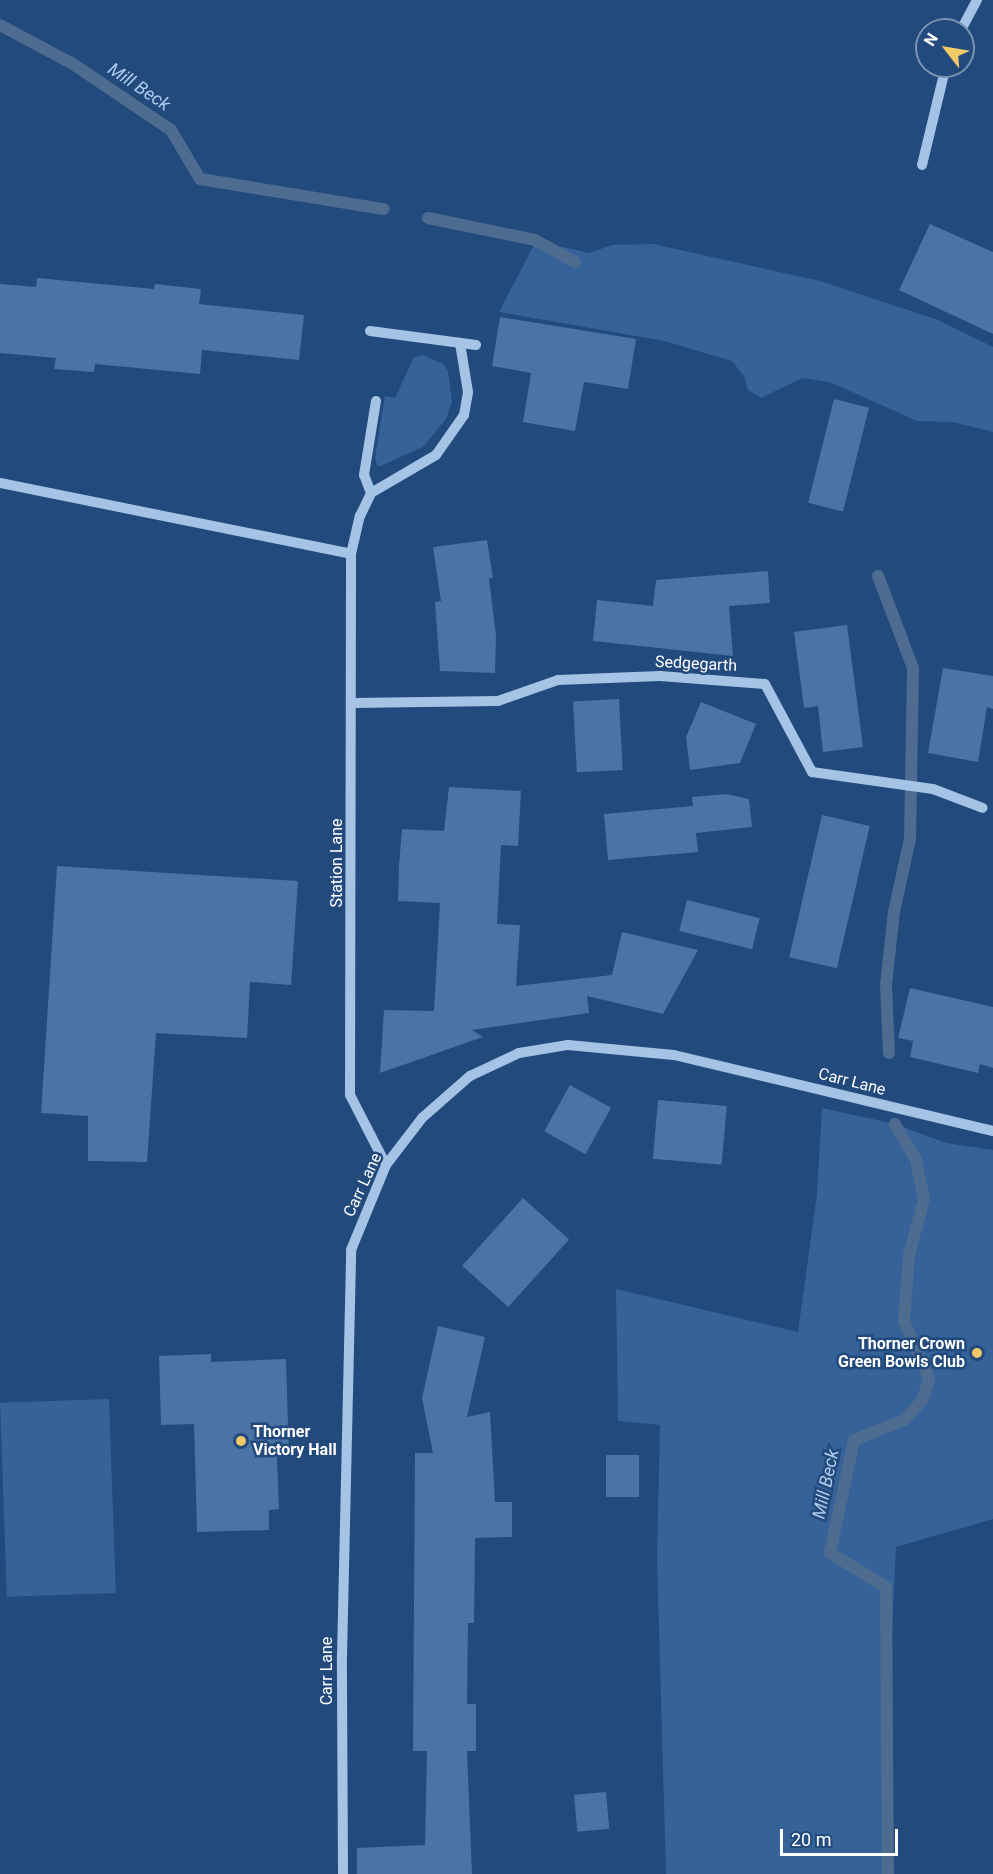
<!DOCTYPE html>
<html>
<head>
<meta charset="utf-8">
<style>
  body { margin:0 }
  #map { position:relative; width:993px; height:1874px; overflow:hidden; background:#224a7c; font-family:Roboto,sans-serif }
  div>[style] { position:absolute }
  .green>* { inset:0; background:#356399; transform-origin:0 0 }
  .stream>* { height:12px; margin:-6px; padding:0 6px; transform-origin:6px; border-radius:6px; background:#4e6b90 }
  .building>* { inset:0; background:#4b73a5; transform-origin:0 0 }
  .minor>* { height:10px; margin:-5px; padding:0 5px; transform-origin:5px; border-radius:5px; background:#a5c3e5 }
  .dots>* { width:16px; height:16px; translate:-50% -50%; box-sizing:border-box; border:3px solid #224a7c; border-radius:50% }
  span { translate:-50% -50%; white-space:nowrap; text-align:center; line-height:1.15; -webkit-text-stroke:5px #224a7c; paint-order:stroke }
  .street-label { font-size:16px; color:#fff }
  .poi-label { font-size:16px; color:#fff; font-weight:700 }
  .right { translate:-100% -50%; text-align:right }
  .left { translate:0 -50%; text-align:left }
  .water-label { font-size:18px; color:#b0cced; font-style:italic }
  .north { position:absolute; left:915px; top:18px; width:60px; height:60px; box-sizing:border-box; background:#224a7c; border:2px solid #7a92b0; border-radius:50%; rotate:301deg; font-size:16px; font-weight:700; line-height:24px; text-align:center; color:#fff }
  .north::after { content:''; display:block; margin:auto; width:21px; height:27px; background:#f1c967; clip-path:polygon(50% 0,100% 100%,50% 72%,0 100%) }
  .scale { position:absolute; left:780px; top:1829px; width:118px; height:27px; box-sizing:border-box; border:3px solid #fff; border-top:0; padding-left:8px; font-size:18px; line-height:21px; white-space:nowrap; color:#fff; -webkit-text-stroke:4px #224a7c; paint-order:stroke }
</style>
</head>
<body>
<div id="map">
  <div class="green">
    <i style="clip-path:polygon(536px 241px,589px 253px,612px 245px,653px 244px,820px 281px,938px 320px,993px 347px,993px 432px,953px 422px,917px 421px,830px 382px,802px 378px,761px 398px,748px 390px,744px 376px,732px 361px,664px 341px,499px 312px)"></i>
    <i style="clip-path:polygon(423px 355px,443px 364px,448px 371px,452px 402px,446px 419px,423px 447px,378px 467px,375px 458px,385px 396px,395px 398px,414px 357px)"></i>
    <i style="clip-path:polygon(822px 1108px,895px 1124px,946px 1143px,993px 1150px,993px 1519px,896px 1547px,886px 1767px,893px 1874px,666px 1874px,657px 1558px,660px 1425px,618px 1421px,616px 1289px,798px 1332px,817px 1194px)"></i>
    <i style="left:109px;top:1399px;width:194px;height:109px;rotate:88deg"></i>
  </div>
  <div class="stream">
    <i style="left:0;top:25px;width:83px;rotate:28.1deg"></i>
    <i style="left:73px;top:64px;width:118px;rotate:34deg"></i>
    <i style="left:171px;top:130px;width:57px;rotate:59.4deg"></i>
    <i style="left:200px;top:179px;width:186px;rotate:9.3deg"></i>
    <i style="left:428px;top:218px;width:109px;rotate:11.6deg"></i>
    <i style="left:535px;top:240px;width:46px;rotate:28.8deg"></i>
    <i style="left:878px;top:576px;width:98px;rotate:69.2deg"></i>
    <i style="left:913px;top:668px;width:171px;rotate:91deg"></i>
    <i style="left:910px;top:839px;width:75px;rotate:102.4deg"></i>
    <i style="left:894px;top:912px;width:73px;rotate:96.3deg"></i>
    <i style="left:886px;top:985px;width:68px;rotate:87.5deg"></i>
    <i style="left:888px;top:1874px;width:287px;rotate:-90.4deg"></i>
    <i style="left:886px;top:1587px;width:66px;rotate:-148.7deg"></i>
    <i style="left:830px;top:1553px;width:116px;rotate:-78deg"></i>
    <i style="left:854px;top:1440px;width:54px;rotate:-21.8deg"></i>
    <i style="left:904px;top:1420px;width:26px;rotate:-47deg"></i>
    <i style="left:922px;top:1401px;width:23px;rotate:-72deg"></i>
    <i style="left:929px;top:1379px;width:63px;rotate:-113.3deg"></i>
    <i style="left:904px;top:1321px;width:66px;rotate:-85.7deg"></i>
    <i style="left:909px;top:1255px;width:58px;rotate:-75deg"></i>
    <i style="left:924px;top:1199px;width:40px;rotate:-102deg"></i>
    <i style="left:916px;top:1160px;width:42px;rotate:-120.3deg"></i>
  </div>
  <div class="building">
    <i style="clip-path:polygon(930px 224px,993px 252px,993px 334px,899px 290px)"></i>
    <i style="clip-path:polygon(37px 278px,154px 289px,155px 284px,201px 289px,199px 304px,304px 315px,299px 360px,202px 350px,200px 374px,95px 364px,94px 372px,54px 369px,56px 358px,0 353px,0 284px,36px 287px)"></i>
    <i style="clip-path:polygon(500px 317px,636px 339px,628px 389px,584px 382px,575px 431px,523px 422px,531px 373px,492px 366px)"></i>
    <i style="left:834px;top:399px;width:36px;height:107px;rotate:14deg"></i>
    <i style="clip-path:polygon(487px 540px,493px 578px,489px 578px,496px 636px,495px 673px,440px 671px,435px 602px,441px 601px,433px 547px)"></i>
    <i style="clip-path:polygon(768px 571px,770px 603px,729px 606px,733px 656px,593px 641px,597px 600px,653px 606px,656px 580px)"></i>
    <i style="clip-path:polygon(847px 625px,863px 747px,823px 752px,818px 706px,804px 708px,794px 632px)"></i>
    <i style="clip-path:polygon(943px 668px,993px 676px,993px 709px,987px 707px,978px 762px,928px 753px)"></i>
    <i style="left:619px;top:699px;width:71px;height:46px;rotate:87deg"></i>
    <i style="clip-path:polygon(701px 702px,756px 724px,740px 763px,690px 770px,686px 737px)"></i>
    <i style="clip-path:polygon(449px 787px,521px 791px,518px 846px,501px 845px,497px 924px,520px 925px,516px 986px,612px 975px,622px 932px,698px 950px,663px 1014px,587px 996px,589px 1013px,472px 1030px,483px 1037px,380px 1073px,384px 1010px,434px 1011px,440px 903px,398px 901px,399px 865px,402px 829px,444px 831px)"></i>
    <i style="clip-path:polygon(726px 794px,749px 799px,752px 827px,696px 833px,698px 852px,608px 860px,604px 814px,693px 806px,692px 797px)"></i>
    <i style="left:822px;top:815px;width:49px;height:146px;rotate:13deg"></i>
    <i style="clip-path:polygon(57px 866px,298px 881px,291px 985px,250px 982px,247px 1038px,156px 1033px,147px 1162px,88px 1161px,88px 1116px,41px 1113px)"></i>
    <i style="left:687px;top:900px;width:75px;height:32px;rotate:14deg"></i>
    <i style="clip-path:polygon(910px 988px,993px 1007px,993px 1068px,980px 1064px,978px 1073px,910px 1057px,913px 1041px,898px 1038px)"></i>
    <i style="left:570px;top:1085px;width:47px;height:53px;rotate:29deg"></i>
    <i style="left:658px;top:1100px;width:69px;height:59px;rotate:5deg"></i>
    <i style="left:523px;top:1198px;width:62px;height:91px;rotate:42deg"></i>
    <i style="clip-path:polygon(438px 1326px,485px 1337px,467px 1417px,490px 1412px,495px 1502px,512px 1502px,512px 1537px,475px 1538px,474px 1623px,468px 1623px,467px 1704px,476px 1704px,476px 1751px,467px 1751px,472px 1874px,357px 1874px,357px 1848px,425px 1845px,427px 1751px,413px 1751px,415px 1453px,433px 1453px,422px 1398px)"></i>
    <i style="clip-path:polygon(211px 1354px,211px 1362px,286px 1359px,289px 1456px,277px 1457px,279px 1509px,269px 1510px,269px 1530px,197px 1532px,194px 1424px,161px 1425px,159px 1356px)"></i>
    <i style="left:639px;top:1455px;width:42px;height:33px;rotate:90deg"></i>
    <i style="left:606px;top:1792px;width:37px;height:32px;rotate:85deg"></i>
  </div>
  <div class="minor">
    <i style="left:961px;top:30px;width:34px;rotate:-62deg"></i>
    <i style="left:922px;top:165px;width:102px;rotate:-76.4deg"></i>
    <i style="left:370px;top:331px;width:107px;rotate:7.5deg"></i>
    <i style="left:0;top:483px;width:358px;rotate:11.4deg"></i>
    <i style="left:371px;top:493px;width:19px;rotate:-111deg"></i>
    <i style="left:364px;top:475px;width:75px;rotate:-80.8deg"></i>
    <i style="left:353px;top:703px;width:145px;rotate:-0.8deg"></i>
    <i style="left:498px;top:701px;width:64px;rotate:-19.3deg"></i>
    <i style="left:558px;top:680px;width:102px;rotate:-2.2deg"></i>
    <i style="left:660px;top:676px;width:105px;rotate:4.4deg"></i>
    <i style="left:765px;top:684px;width:100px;rotate:61.9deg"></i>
    <i style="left:812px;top:772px;width:122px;rotate:8deg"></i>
    <i style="left:933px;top:789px;width:53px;rotate:20.8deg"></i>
    <i style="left:386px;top:1165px;width:79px;rotate:-117.2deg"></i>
    <i style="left:350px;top:1095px;width:541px;rotate:-89.89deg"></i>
    <i style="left:351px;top:554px;width:39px;rotate:-77deg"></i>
    <i style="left:360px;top:516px;width:25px;rotate:-64deg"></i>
    <i style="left:371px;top:493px;width:75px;rotate:-30.3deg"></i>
    <i style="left:436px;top:455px;width:49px;rotate:-55deg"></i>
    <i style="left:464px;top:415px;width:23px;rotate:-80deg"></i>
    <i style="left:468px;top:392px;width:50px;rotate:-99.3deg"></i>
    <i style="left:343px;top:1874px;width:218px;rotate:-90.3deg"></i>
    <i style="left:342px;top:1656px;width:406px;rotate:-88.7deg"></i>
    <i style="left:351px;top:1250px;width:92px;rotate:-67.6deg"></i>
    <i style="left:386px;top:1165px;width:59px;rotate:-52.5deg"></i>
    <i style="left:422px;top:1118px;width:64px;rotate:-41.2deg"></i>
    <i style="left:470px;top:1076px;width:54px;rotate:-25.1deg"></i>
    <i style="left:519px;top:1053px;width:50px;rotate:-9.3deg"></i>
    <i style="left:568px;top:1045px;width:106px;rotate:5.4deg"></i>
    <i style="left:674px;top:1055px;width:328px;rotate:13.4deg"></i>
  </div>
  <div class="dots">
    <i style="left:977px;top:1353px;background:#f1c967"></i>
    <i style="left:241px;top:1441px;background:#f1c967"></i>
  </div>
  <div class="street-label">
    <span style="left:696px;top:664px;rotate:3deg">Sedgegarth</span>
    <span style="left:337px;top:863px;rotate:-90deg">Station Lane</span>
    <span style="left:852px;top:1082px;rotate:14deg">Carr Lane</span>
    <span style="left:363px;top:1185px;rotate:-65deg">Carr Lane</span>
    <span style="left:327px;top:1671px;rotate:-90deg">Carr Lane</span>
  </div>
  <div class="poi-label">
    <span class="right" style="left:965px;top:1353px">Thorner Crown<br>Green Bowls Club</span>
    <span class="left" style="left:253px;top:1441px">Thorner<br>Victory Hall</span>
  </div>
  <div class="water-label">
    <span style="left:139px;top:87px;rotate:34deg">Mill Beck</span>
    <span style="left:826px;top:1484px;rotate:-78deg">Mill Beck</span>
  </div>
  <div class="north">N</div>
  <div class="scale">20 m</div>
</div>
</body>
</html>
